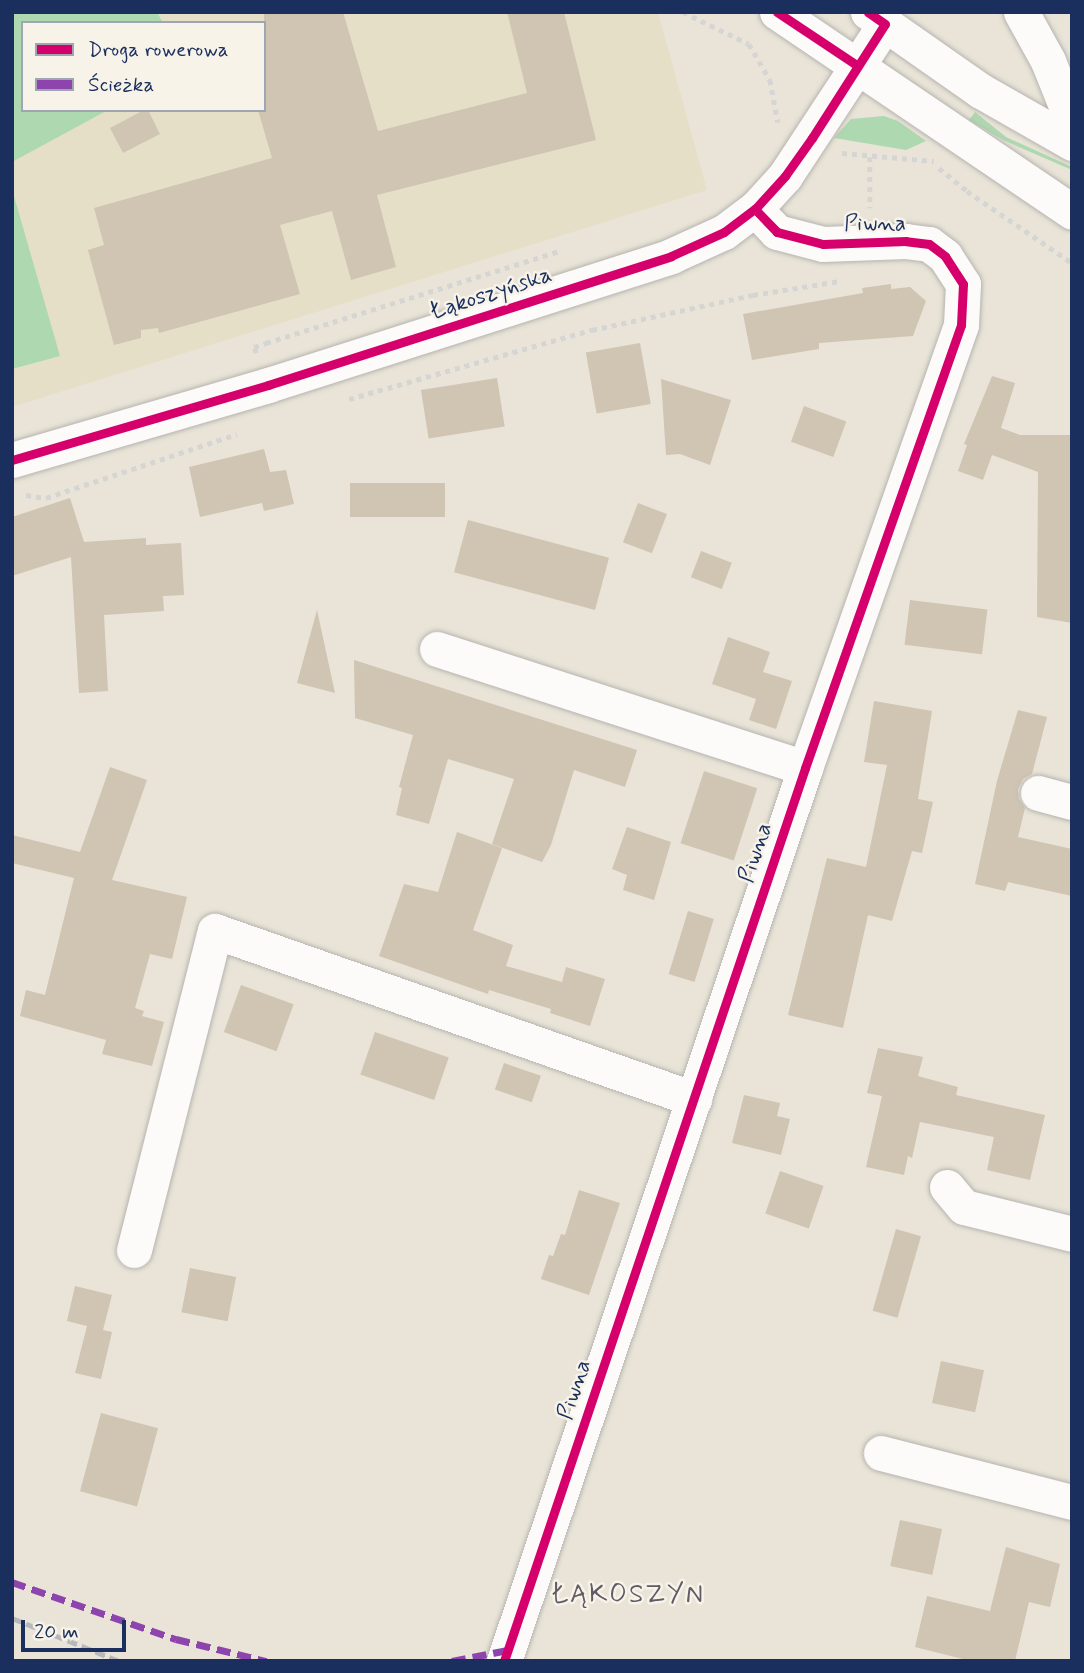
<!DOCTYPE html>
<html>
<head>
<meta charset="utf-8">
<style>
  body { margin:0 }
  #map { position:relative; width:1084px; height:1673px; overflow:hidden; background:#e9e4d7; font-family:Mynerve,sans-serif }
  div>[style] { position:absolute }
  .built>* { inset:0; background:#e6dfc7 }
  .green>* { inset:0; background:#aed8b0 }
  .building>* { inset:0; background:#d0c4b3; transform-origin:0 0 }
  .path>* { height:4.5px; margin-top:-2.25px; transform-origin:0; background:repeating-linear-gradient(90deg,#d5d5d4 0 5px,transparent 0 10px) }
  .roads { filter:drop-shadow(0 0 2px #b5b4b0) drop-shadow(0 0 2px #b5b4b0) }
  .minor>* { height:35px; margin:-17.5px; padding:0 17.5px; transform-origin:17.5px; border-radius:17.5px; background:#fcfbf9 }
  .rail>* { height:5px; margin-top:-2.5px; transform-origin:0; background:repeating-linear-gradient(90deg,#b6b8bb 0 10px,transparent 0 15px) }
  .quiet>* { height:7px; margin-top:-3.5px; transform-origin:0; background:repeating-linear-gradient(90deg,#8e44ad 0 14px,transparent 0 21px) }
  .cycleway>* { height:9px; margin:-4.5px; padding:0 4.5px; transform-origin:4.5px; border-radius:4.5px; background:#d6006c }
  span { translate:-50% -50%; white-space:nowrap; text-align:center; line-height:1.15; -webkit-text-stroke:5px #f7f3e8; paint-order:stroke }
  .street-label { font-size:23px; color:#1b2f5e }
  .quarter-label { font-size:26px; color:#605b64; letter-spacing:2px }
  .frame { position:absolute; inset:0; border:14px solid #1b2f5e; pointer-events:none }
  .legend { position:absolute; left:21px; top:21px; width:245px; height:91px; box-sizing:border-box; background:#f7f3e8; border:2px solid #9fa5b1; margin:0; padding:9px 12px; list-style:none; font-size:21px; color:#1b2f5e }
  .legend li { display:flex; align-items:center; gap:14px; height:35px }
  .legend b { width:35px; border:2px solid #9fa5b1 }
  .scale { position:absolute; left:21px; top:1620px; width:105px; height:32px; box-sizing:border-box; border:4px solid #1b2f5e; border-top:0; padding-left:9px; font-size:21px; line-height:24px; white-space:nowrap; color:#1b2f5e; -webkit-text-stroke:5px #f7f3e8; paint-order:stroke }
</style>
</head>
<body>
<div id="map">
  <div class="built">
    <i style="clip-path:polygon(evenodd,12px 12px,658px 12px,707px 190px,12px 407px,12px 12px,23px 23px,264px 23px,264px 110px,23px 110px,23px 23px)"></i>
  </div>
  <div class="green">
    <i style="clip-path:polygon(12px 12px,157px 12px,163px 23px,23px 23px,23px 110px,108px 110px,12px 162px)"></i>
    <i style="clip-path:polygon(975px 112px,1006px 137px,1072px 167px,1072px 170px,1003px 140px,969px 120px)"></i>
    <i style="clip-path:polygon(884px 116px,898px 121px,926px 141px,906px 150px,834px 138px,851px 119px)"></i>
    <i style="clip-path:polygon(14px 196px,60px 356px,12px 369px,12px 197px)"></i>
  </div>
  <div class="building">
    <i style="clip-path:polygon(264px 12px,343px 12px,378px 131px,527px 93px,507px 12px,564px 12px,596px 140px,377px 195px,396px 267px,351px 280px,332px 211px,280px 225px,300px 294px,159px 333px,158px 328px,141px 330px,141px 338px,114px 345px,88px 250px,104px 245px,94px 208px,272px 158px,258px 110px,264px 110px)"></i>
    <i style="clip-path:polygon(144px 110px,148px 110px,160px 134px,123px 153px,110px 128px)"></i>
    <i style="clip-path:polygon(891px 284px,891px 289px,910px 287px,926px 301px,913px 336px,819px 343px,819px 349px,752px 360px,743px 314px,863px 293px,862px 288px)"></i>
    <i style="left:640px;top:343px;width:62px;height:55px;rotate:80deg"></i>
    <i style="clip-path:polygon(992px 376px,1015px 383px,1001px 428px,1020px 435px,1072px 435px,1072px 623px,1037px 617px,1038px 472px,992px 455px,983px 480px,958px 471px,967px 445px,964px 444px)"></i>
    <i style="left:497px;top:378px;width:49px;height:77px;rotate:81deg"></i>
    <i style="clip-path:polygon(661px 379px,731px 400px,710px 465px,680px 454px,666px 455px)"></i>
    <i style="left:804px;top:406px;width:45px;height:38px;rotate:20deg"></i>
    <i style="clip-path:polygon(264px 449px,270px 472px,286px 470px,294px 504px,264px 511px,262px 503px,200px 517px,189px 467px)"></i>
    <i style="left:445px;top:483px;width:34px;height:95px;rotate:90deg"></i>
    <i style="clip-path:polygon(70px 498px,84px 542px,146px 538px,146px 545px,181px 543px,184px 595px,163px 596px,164px 611px,104px 615px,108px 691px,79px 693px,71px 557px,12px 576px,12px 517px)"></i>
    <i style="left:638px;top:503px;width:31px;height:42px;rotate:21deg"></i>
    <i style="left:468px;top:520px;width:146px;height:54px;rotate:15deg"></i>
    <i style="left:701px;top:551px;width:33px;height:28px;rotate:21deg"></i>
    <i style="left:910px;top:600px;width:78px;height:45px;rotate:7deg"></i>
    <i style="clip-path:polygon(317px 610px,335px 693px,297px 683px)"></i>
    <i style="clip-path:polygon(728px 637px,770px 652px,763px 672px,792px 681px,776px 729px,749px 720px,756px 699px,712px 684px)"></i>
    <i style="clip-path:polygon(354px 660px,637px 750px,625px 787px,574px 770px,551px 845px,542px 862px,492px 844px,514px 779px,448px 759px,429px 824px,396px 815px,402px 788px,399px 787px,413px 735px,355px 718px)"></i>
    <i style="clip-path:polygon(874px 701px,932px 711px,918px 799px,933px 802px,922px 853px,912px 851px,892px 921px,868px 915px,843px 1028px,788px 1015px,827px 858px,866px 867px,887px 765px,864px 762px)"></i>
    <i style="clip-path:polygon(1018px 710px,1047px 717px,1032px 774px,1023px 779px,1018px 789px,1019px 799px,1025px 808px,1018px 837px,1072px 849px,1072px 896px,1008px 882px,1005px 891px,975px 884px,997px 781px)"></i>
    <i style="clip-path:polygon(110px 767px,147px 780px,112px 880px,187px 897px,172px 959px,150px 954px,135px 1008px,144px 1011px,142px 1016px,164px 1022px,152px 1066px,102px 1054px,106px 1040px,20px 1016px,26px 990px,45px 995px,74px 878px,12px 863px,12px 835px,80px 852px)"></i>
    <i style="left:704px;top:771px;width:56px;height:76px;rotate:18deg"></i>
    <i style="clip-path:polygon(627px 827px,671px 842px,654px 900px,623px 890px,627px 875px,612px 869px)"></i>
    <i style="clip-path:polygon(457px 832px,502px 848px,473px 930px,513px 945px,506px 966px,562px 982px,566px 967px,605px 979px,590px 1026px,550px 1013px,551px 1009px,489px 990px,488px 994px,379px 956px,404px 884px,438px 892px)"></i>
    <i style="left:688px;top:911px;width:27px;height:66px;rotate:17deg"></i>
    <i style="left:241px;top:985px;width:56px;height:50px;rotate:20deg"></i>
    <i style="left:375px;top:1032px;width:78px;height:45px;rotate:19deg"></i>
    <i style="clip-path:polygon(878px 1048px,923px 1057px,918px 1076px,958px 1087px,956px 1095px,1045px 1115px,1030px 1180px,987px 1170px,994px 1137px,920px 1122px,912px 1158px,908px 1156px,904px 1175px,866px 1167px,882px 1096px,867px 1093px)"></i>
    <i style="left:504px;top:1063px;width:39px;height:28px;rotate:19deg"></i>
    <i style="clip-path:polygon(744px 1095px,780px 1103px,777px 1116px,790px 1119px,781px 1155px,732px 1143px)"></i>
    <i style="left:780px;top:1171px;width:46px;height:45px;rotate:19deg"></i>
    <i style="clip-path:polygon(579px 1190px,620px 1203px,589px 1295px,541px 1279px,549px 1255px,553px 1256px,561px 1234px,565px 1235px)"></i>
    <i style="left:896px;top:1229px;width:26px;height:85px;rotate:16deg"></i>
    <i style="left:190px;top:1268px;width:47px;height:45px;rotate:11deg"></i>
    <i style="clip-path:polygon(75px 1286px,112px 1295px,103px 1330px,112px 1332px,101px 1379px,75px 1373px,87px 1326px,67px 1321px)"></i>
    <i style="left:941px;top:1361px;width:44px;height:43px;rotate:12deg"></i>
    <i style="left:101px;top:1413px;width:59px;height:81px;rotate:15deg"></i>
    <i style="left:900px;top:1520px;width:43px;height:47px;rotate:12deg"></i>
    <i style="clip-path:polygon(1006px 1547px,1060px 1564px,1050px 1607px,1029px 1602px,1015px 1661px,971px 1661px,915px 1647px,927px 1596px,990px 1611px)"></i>
  </div>
  <div class="path">
    <i style="left:683px;top:12px;width:73px;rotate:25.9deg"></i>
    <i style="left:749px;top:44px;width:42px;rotate:59.7deg"></i>
    <i style="left:770px;top:80px;width:43px;rotate:79.2deg"></i>
    <i style="left:842px;top:153px;width:92px;rotate:5deg"></i>
    <i style="left:870px;top:157px;width:51px;rotate:90deg"></i>
    <i style="left:939px;top:168px;width:36px;rotate:39deg"></i>
    <i style="left:967px;top:191px;width:127px;rotate:34.4deg"></i>
    <i style="left:256px;top:353px;width:6px;rotate:-108deg"></i>
    <i style="left:254px;top:347px;width:13px;rotate:-18deg"></i>
    <i style="left:266px;top:343px;width:308px;rotate:-17.4deg"></i>
    <i style="left:349px;top:399px;width:253px;rotate:-15.9deg"></i>
    <i style="left:592px;top:330px;width:165px;rotate:-12.3deg"></i>
    <i style="left:753px;top:295px;width:88px;rotate:-9.1deg"></i>
    <i style="left:26px;top:495px;width:20px;rotate:9deg"></i>
    <i style="left:46px;top:498px;width:201px;rotate:-18.5deg"></i>
  </div>
  <div class="roads">
    <div class="minor">
      <i style="left:777px;top:12px;width:356px;rotate:34.1deg"></i>
      <i style="left:868px;top:12px;width:138px;rotate:35deg"></i>
      <i style="left:981px;top:91px;width:105px;rotate:29.7deg"></i>
      <i style="left:1021px;top:12px;width:56px;rotate:61.1deg"></i>
      <i style="left:1048px;top:61px;width:48px;rotate:68.2deg"></i>
      <i style="left:1066px;top:106px;width:34px;rotate:80deg"></i>
      <i style="left:12px;top:460px;width:267px;rotate:-16.3deg"></i>
      <i style="left:268px;top:385px;width:423px;rotate:-17.7deg"></i>
      <i style="left:671px;top:256px;width:58px;rotate:-24.4deg"></i>
      <i style="left:724px;top:232px;width:39px;rotate:-37deg"></i>
      <i style="left:755px;top:209px;width:45px;rotate:-47.7deg"></i>
      <i style="left:785px;top:176px;width:182px;rotate:-56.7deg"></i>
      <i style="left:437px;top:649px;width:387px;rotate:17.9deg"></i>
      <i style="left:1038px;top:793px;width:35px;rotate:15deg"></i>
      <i style="left:947px;top:1187px;width:26px;rotate:50deg"></i>
      <i style="left:964px;top:1207px;width:111px;rotate:14deg"></i>
      <i style="left:134px;top:1250px;width:329px;rotate:-75.8deg"></i>
      <i style="left:215px;top:931px;width:508px;rotate:19.33deg"></i>
      <i style="left:881px;top:1453px;width:197px;rotate:14.4deg"></i>
      <i style="left:504px;top:1661px;width:942px;rotate:-71.37deg"></i>
      <i style="left:805px;top:768px;width:470px;rotate:-70.6deg"></i>
      <i style="left:961px;top:325px;width:41px;rotate:-87.2deg"></i>
      <i style="left:963px;top:284px;width:33px;rotate:-123deg"></i>
      <i style="left:945px;top:256px;width:20px;rotate:-143deg"></i>
      <i style="left:929px;top:244px;width:23px;rotate:-173deg"></i>
      <i style="left:906px;top:241px;width:83px;rotate:177.9deg"></i>
      <i style="left:823px;top:244px;width:48px;rotate:-165.4deg"></i>
      <i style="left:777px;top:232px;width:32px;rotate:-134deg"></i>
    </div>
  </div>
  <div class="rail">
    <i style="left:12px;top:1618px;width:115px;rotate:21.9deg"></i>
  </div>
  <div class="quiet">
    <i style="left:12px;top:1582px;width:174px;rotate:19.2deg"></i>
    <i style="left:176px;top:1639px;width:93px;rotate:13.7deg"></i>
    <i style="left:452px;top:1661px;width:57px;rotate:-11.1deg"></i>
  </div>
  <div class="cycleway">
    <i style="left:777px;top:12px;width:97px;rotate:33.7deg"></i>
    <i style="left:12px;top:460px;width:267px;rotate:-16.3deg"></i>
    <i style="left:268px;top:385px;width:423px;rotate:-17.7deg"></i>
    <i style="left:671px;top:256px;width:58px;rotate:-24.4deg"></i>
    <i style="left:724px;top:232px;width:39px;rotate:-37deg"></i>
    <i style="left:755px;top:209px;width:45px;rotate:-47.7deg"></i>
    <i style="left:785px;top:176px;width:47px;rotate:-54.6deg"></i>
    <i style="left:812px;top:138px;width:135px;rotate:-57.4deg"></i>
    <i style="left:885px;top:24px;width:21px;rotate:-145deg"></i>
    <i style="left:504px;top:1661px;width:942px;rotate:-71.37deg"></i>
    <i style="left:805px;top:768px;width:470px;rotate:-70.6deg"></i>
    <i style="left:961px;top:325px;width:41px;rotate:-87.2deg"></i>
    <i style="left:963px;top:284px;width:33px;rotate:-123deg"></i>
    <i style="left:945px;top:256px;width:20px;rotate:-143deg"></i>
    <i style="left:929px;top:244px;width:23px;rotate:-173deg"></i>
    <i style="left:906px;top:241px;width:83px;rotate:177.9deg"></i>
    <i style="left:823px;top:244px;width:48px;rotate:-165.4deg"></i>
    <i style="left:777px;top:232px;width:32px;rotate:-134deg"></i>
  </div>
  <div class="street-label">
    <span style="left:875px;top:224px">Piwna</span>
    <span style="left:491px;top:294px;rotate:-18deg">Łąkoszyńska</span>
    <span style="left:756px;top:853px;rotate:-71deg">Piwna</span>
    <span style="left:575px;top:1390px;rotate:-71deg">Piwna</span>
  </div>
  <div class="quarter-label">
    <span style="left:628px;top:1596px">ŁĄKOSZYN</span>
  </div>
  <div class="frame"></div>
  <ul class="legend">
  <li><b style="height:9px;background:#d6006c"></b>Droga rowerowa</li>
  <li><b style="height:9px;background:#8e44ad"></b>Ścieżka</li>
  </ul>
  <div class="scale">20 m</div>
</div>
</body>
</html>
